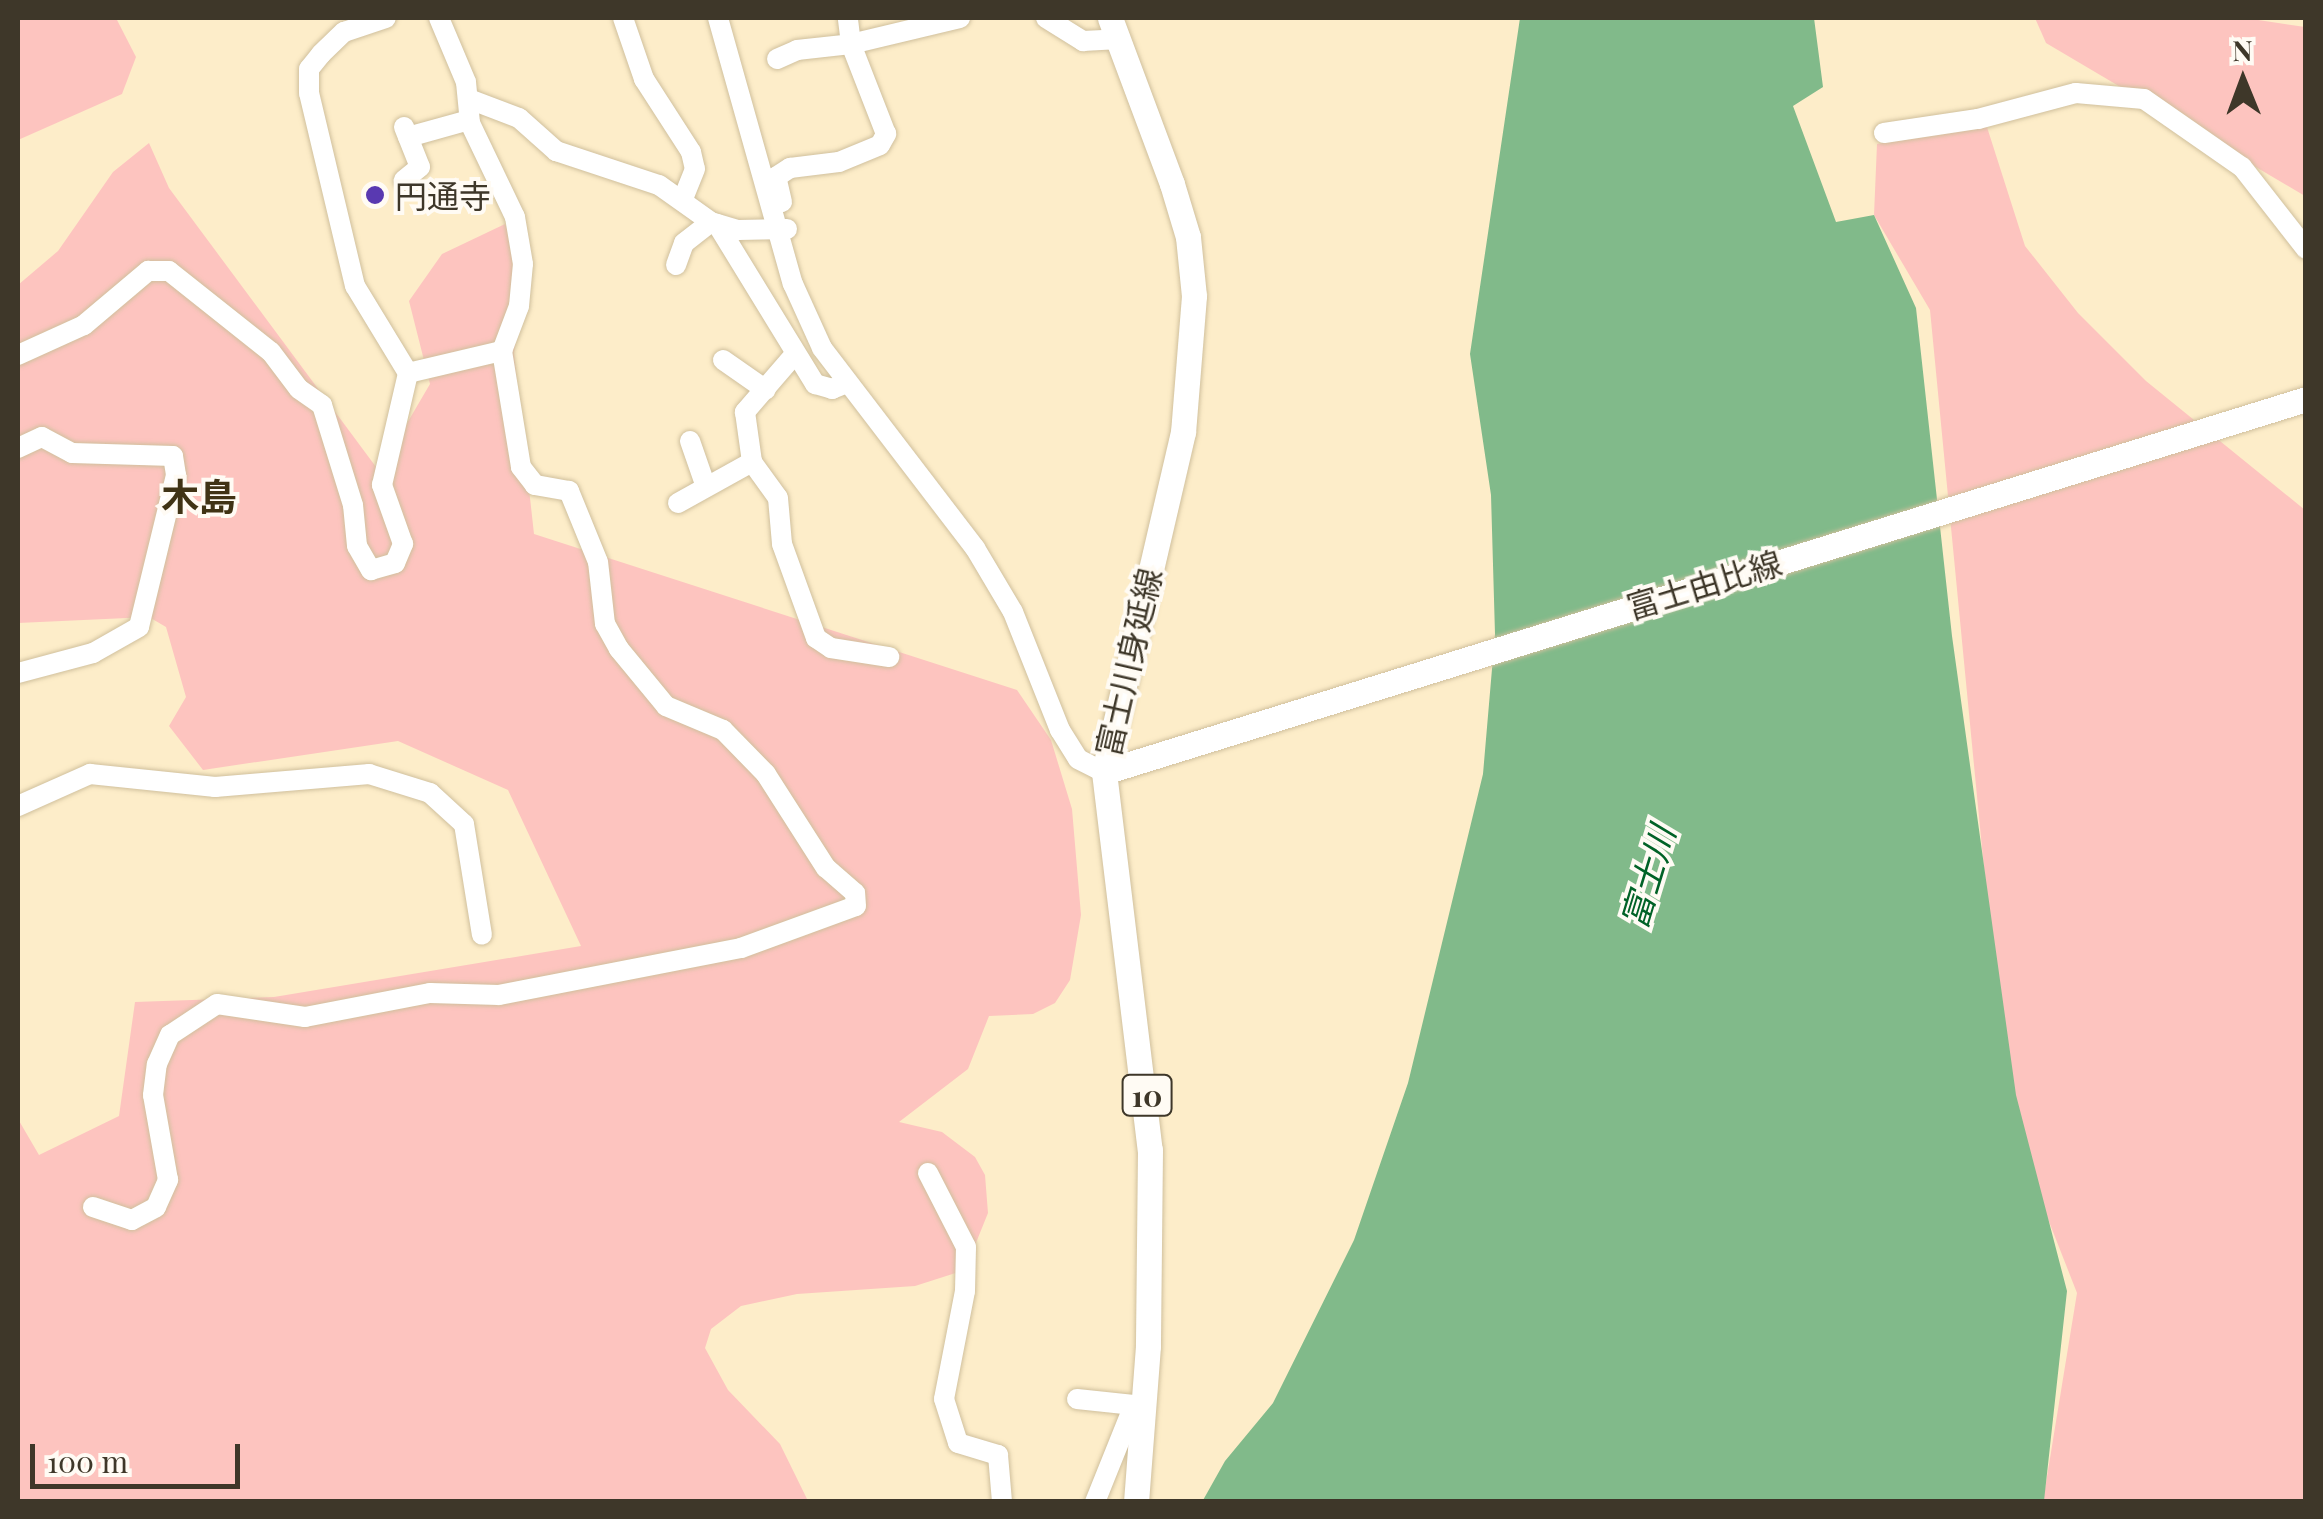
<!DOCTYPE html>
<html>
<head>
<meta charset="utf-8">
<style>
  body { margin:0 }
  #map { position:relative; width:2323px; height:1519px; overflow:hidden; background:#fdedc9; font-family:"Playfair Display","Noto Sans JP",serif }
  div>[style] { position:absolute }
  .green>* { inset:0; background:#fdc4bf }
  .water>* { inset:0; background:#81ba8a }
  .roads { filter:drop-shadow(0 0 2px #d0c09d) drop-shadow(0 0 2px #d0c09d) }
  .minor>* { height:20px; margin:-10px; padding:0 10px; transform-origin:10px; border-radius:10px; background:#fff }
  .major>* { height:25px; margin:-12.5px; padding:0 12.5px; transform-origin:12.5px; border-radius:12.5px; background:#fff }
  .dots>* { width:28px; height:28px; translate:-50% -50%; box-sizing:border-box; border:5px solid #fffbf4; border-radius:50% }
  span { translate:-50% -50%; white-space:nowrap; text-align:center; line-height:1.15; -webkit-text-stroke:8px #fffbf4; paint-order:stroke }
  .shield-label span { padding:2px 8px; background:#fffbf4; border:2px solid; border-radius:8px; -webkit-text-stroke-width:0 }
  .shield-label { font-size:30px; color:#3e3729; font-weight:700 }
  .poi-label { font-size:32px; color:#3e3729 }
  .left { translate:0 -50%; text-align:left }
  .street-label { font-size:32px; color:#3e3729 }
  .water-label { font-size:35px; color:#016227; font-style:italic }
  .quarter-label { font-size:38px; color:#403315; font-weight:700 }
  .frame { position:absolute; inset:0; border:20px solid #3e3729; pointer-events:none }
  .north { position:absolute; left:2193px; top:30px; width:100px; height:100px; -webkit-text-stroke:8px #fffbf4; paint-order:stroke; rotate:359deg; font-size:28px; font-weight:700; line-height:40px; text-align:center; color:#3e3729 }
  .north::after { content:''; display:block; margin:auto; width:35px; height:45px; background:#3e3729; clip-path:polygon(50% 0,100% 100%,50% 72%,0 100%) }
  .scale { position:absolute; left:30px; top:1444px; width:210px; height:45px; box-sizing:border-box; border:5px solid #3e3729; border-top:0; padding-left:12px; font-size:30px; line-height:35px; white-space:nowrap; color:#3e3729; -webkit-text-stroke:8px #fffbf4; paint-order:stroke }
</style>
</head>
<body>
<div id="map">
  <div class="green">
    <i style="clip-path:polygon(18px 18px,116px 18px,136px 57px,122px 94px,18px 140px)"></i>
    <i style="clip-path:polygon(2035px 18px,2245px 18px,2305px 27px,2305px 196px,2046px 43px)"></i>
    <i style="clip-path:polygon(1986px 124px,2025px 246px,2078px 313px,2146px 381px,2305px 510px,2305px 1501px,2043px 1501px,2077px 1293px,2008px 1117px,1930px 310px,1874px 215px,1877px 144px)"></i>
    <i style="clip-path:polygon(149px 143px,169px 188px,379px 471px,430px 384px,409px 301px,442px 254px,505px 224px,527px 276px,514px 353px,534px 534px,1017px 690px,1051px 740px,1072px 809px,1081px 915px,1070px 980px,1055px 1003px,1033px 1014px,989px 1016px,968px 1069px,899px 1122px,942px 1132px,975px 1157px,985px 1175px,988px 1213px,965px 1270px,915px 1286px,797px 1294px,741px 1306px,711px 1329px,705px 1348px,728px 1390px,780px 1444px,808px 1501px,18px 1501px,18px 1119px,39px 1155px,119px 1116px,135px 1002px,274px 997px,581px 946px,508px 790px,398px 741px,203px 770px,169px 726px,186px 697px,166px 627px,149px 617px,18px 623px,18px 285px,58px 251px,113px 172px)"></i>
  </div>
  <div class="water">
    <i style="clip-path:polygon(1520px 18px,1814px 18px,1823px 87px,1793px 106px,1836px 222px,1874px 215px,1916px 308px,1952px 636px,2016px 1095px,2067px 1291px,2044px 1501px,1202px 1502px,1225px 1461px,1273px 1403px,1354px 1240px,1408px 1083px,1483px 774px,1495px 634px,1491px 495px,1470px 354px)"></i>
  </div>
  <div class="roads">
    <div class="minor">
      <i style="left:623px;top:18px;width:65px;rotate:71deg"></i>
      <i style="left:644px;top:79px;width:87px;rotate:57.2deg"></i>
      <i style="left:691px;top:152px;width:17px;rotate:77deg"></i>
      <i style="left:695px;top:169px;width:32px;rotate:112deg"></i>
      <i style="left:718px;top:18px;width:276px;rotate:74.3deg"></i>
      <i style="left:793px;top:284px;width:70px;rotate:65.6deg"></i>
      <i style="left:822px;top:348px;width:252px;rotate:52.6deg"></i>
      <i style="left:975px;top:548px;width:74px;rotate:59.3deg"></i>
      <i style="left:1013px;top:612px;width:127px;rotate:68.3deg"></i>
      <i style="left:1060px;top:730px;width:34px;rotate:58deg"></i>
      <i style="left:1078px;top:759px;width:29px;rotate:27deg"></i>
      <i style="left:1046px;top:18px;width:44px;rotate:31.9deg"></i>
      <i style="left:1083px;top:41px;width:36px;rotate:-3deg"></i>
      <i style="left:777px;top:59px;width:22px;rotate:-24deg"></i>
      <i style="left:797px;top:50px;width:54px;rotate:-6.3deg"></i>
      <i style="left:851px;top:44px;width:26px;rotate:-97deg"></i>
      <i style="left:469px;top:99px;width:53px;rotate:20.8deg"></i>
      <i style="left:519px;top:118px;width:50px;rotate:41.7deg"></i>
      <i style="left:556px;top:151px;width:108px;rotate:18.3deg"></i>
      <i style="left:659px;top:185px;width:64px;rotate:35.4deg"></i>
      <i style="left:711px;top:222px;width:28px;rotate:17deg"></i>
      <i style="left:738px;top:230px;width:49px;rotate:-1.2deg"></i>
      <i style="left:404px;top:127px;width:43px;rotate:68.2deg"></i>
      <i style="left:420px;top:167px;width:21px;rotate:141deg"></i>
      <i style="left:1884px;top:133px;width:95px;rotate:-8.5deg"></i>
      <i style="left:1978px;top:119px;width:101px;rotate:-14.9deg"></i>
      <i style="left:2076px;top:93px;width:68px;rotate:5deg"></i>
      <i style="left:2144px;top:99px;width:119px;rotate:34.8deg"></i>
      <i style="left:2242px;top:167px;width:104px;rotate:52deg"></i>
      <i style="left:408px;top:137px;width:63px;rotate:-15.6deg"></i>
      <i style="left:782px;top:202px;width:26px;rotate:-103deg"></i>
      <i style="left:776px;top:177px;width:17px;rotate:-33deg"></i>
      <i style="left:790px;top:168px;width:49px;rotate:-7deg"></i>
      <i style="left:839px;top:162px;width:44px;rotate:-22.5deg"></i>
      <i style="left:880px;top:145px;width:13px;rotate:-61deg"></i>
      <i style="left:886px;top:134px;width:97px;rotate:-111.3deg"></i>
      <i style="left:851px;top:44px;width:112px;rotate:-13.4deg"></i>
      <i style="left:717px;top:224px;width:188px;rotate:58.5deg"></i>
      <i style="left:815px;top:384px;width:18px;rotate:16deg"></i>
      <i style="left:832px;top:389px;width:16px;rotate:-22deg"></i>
      <i style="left:676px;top:265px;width:23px;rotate:-70deg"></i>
      <i style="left:684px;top:243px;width:34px;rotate:-38deg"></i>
      <i style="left:795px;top:354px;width:77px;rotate:130.8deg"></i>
      <i style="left:745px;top:412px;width:50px;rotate:82deg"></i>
      <i style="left:752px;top:462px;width:44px;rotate:54.2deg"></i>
      <i style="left:778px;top:498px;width:46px;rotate:85deg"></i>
      <i style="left:782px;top:544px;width:100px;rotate:70.1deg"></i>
      <i style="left:816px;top:638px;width:18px;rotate:34deg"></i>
      <i style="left:831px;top:648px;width:59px;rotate:8.8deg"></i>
      <i style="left:18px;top:355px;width:72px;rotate:-24.4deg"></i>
      <i style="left:84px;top:325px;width:84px;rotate:-40.2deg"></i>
      <i style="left:148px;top:271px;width:21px"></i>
      <i style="left:169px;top:271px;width:130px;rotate:38.5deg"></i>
      <i style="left:271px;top:352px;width:46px;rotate:52.9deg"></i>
      <i style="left:299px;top:389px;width:28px;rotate:35deg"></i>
      <i style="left:322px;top:405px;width:105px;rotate:72.8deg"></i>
      <i style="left:353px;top:505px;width:41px;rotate:84.4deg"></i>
      <i style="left:357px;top:546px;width:28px;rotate:60deg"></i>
      <i style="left:371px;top:570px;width:25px;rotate:-16deg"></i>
      <i style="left:395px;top:563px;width:21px;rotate:-67deg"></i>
      <i style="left:403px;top:544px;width:63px;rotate:-109.6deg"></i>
      <i style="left:382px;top:485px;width:115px;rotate:-76.9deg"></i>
      <i style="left:408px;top:373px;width:102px;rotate:-121.3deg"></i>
      <i style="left:355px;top:286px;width:198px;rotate:-103.4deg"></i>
      <i style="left:309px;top:93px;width:24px;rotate:-90deg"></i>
      <i style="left:309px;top:69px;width:19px;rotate:-51deg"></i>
      <i style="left:321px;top:54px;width:32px;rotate:-44deg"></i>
      <i style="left:344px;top:32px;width:44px;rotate:-18.4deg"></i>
      <i style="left:723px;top:360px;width:52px;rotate:34.9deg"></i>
      <i style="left:408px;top:373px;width:97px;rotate:-13.2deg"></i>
      <i style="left:502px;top:351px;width:48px;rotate:-69.3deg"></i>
      <i style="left:519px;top:306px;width:42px;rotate:-84.6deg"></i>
      <i style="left:523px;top:264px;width:48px;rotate:-99.7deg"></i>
      <i style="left:515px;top:217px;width:104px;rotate:-115.6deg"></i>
      <i style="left:470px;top:123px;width:41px;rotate:-95.6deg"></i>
      <i style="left:466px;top:82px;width:69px;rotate:-112.9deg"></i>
      <i style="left:690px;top:441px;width:46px;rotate:70.8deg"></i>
      <i style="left:18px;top:448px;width:26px;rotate:-25deg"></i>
      <i style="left:42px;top:437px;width:34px;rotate:28deg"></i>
      <i style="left:72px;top:453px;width:101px;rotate:1.7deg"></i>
      <i style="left:173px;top:456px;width:19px;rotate:81deg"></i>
      <i style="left:176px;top:475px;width:156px;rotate:103.7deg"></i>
      <i style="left:139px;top:627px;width:53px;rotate:150.5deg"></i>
      <i style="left:93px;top:653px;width:78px;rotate:165.1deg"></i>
      <i style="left:678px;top:503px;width:85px;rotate:-29deg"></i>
      <i style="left:18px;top:806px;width:79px;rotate:-24deg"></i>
      <i style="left:90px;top:774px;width:126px;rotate:5.9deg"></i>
      <i style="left:215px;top:787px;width:155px;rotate:-4.8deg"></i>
      <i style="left:369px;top:774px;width:64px;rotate:17.3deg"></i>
      <i style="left:430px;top:793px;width:46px;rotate:42.4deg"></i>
      <i style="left:464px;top:824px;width:112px;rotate:80.8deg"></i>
      <i style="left:928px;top:1173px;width:83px;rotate:62.8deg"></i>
      <i style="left:966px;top:1247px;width:44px;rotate:91.3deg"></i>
      <i style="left:965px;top:1291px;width:110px;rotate:101deg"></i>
      <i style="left:944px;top:1399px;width:46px;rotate:72.3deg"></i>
      <i style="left:958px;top:1443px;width:42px;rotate:16.7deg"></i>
      <i style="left:998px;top:1455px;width:47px;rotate:85.1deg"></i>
      <i style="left:93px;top:1207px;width:41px;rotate:18.4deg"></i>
      <i style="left:132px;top:1220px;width:27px;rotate:-28deg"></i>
      <i style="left:156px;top:1207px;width:30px;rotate:-66deg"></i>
      <i style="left:168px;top:1180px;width:86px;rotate:-100deg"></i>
      <i style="left:153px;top:1095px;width:31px;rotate:-83deg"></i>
      <i style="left:157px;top:1064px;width:32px;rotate:-66deg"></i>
      <i style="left:170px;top:1035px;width:56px;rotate:-33.4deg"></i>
      <i style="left:217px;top:1004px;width:89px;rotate:8.4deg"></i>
      <i style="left:305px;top:1017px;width:127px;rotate:-10.9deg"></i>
      <i style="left:430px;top:993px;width:69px;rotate:1.7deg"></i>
      <i style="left:499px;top:995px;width:247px;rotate:-11deg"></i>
      <i style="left:741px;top:948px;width:122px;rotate:-20.1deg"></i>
      <i style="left:856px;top:906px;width:13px;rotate:-94deg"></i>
      <i style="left:855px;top:893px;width:38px;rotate:-139deg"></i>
      <i style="left:826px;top:868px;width:112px;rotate:-122.6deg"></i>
      <i style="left:766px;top:774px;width:62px;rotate:-134.3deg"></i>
      <i style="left:723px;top:730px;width:62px;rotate:-157.2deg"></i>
      <i style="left:666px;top:706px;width:74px;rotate:-129.5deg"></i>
      <i style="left:619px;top:649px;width:29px;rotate:-119deg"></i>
      <i style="left:605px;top:624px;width:62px;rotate:-96.4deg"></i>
      <i style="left:598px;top:562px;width:77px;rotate:-112.2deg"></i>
      <i style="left:569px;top:491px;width:35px;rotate:-170deg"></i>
      <i style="left:535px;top:485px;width:23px;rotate:-128deg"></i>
      <i style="left:521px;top:467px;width:118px;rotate:-99.3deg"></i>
      <i style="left:1077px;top:1399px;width:57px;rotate:6deg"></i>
      <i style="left:1134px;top:1405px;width:105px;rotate:111.9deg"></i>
    </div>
    <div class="major">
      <i style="left:1110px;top:18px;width:177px;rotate:69.5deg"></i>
      <i style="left:1172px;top:184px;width:55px;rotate:73.2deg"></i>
      <i style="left:1188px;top:237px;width:59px;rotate:84.2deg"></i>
      <i style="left:1194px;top:296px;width:136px;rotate:94.6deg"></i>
      <i style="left:1183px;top:432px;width:349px;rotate:103.1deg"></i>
      <i style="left:1104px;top:772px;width:381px;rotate:83.1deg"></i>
      <i style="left:1150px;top:1150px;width:196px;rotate:90.6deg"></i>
      <i style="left:1148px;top:1346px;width:156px;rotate:94.4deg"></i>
      <i style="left:1104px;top:772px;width:1259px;rotate:-17.24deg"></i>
    </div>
  </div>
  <div class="dots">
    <i style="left:375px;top:195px;background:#5939b1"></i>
  </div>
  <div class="shield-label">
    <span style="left:1147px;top:1095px">10</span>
  </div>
  <div class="poi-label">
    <span class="left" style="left:395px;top:195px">円通寺</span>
  </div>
  <div class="street-label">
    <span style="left:1704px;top:584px;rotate:-17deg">富士由比線</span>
    <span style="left:1128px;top:662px;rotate:-77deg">富士川身延線</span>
  </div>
  <div class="water-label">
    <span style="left:1647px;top:877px;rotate:-73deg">富士川</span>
  </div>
  <div class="quarter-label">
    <span style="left:199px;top:496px">木島</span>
  </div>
  <div class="frame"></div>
  <div class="north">N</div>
  <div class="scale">100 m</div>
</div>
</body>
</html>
